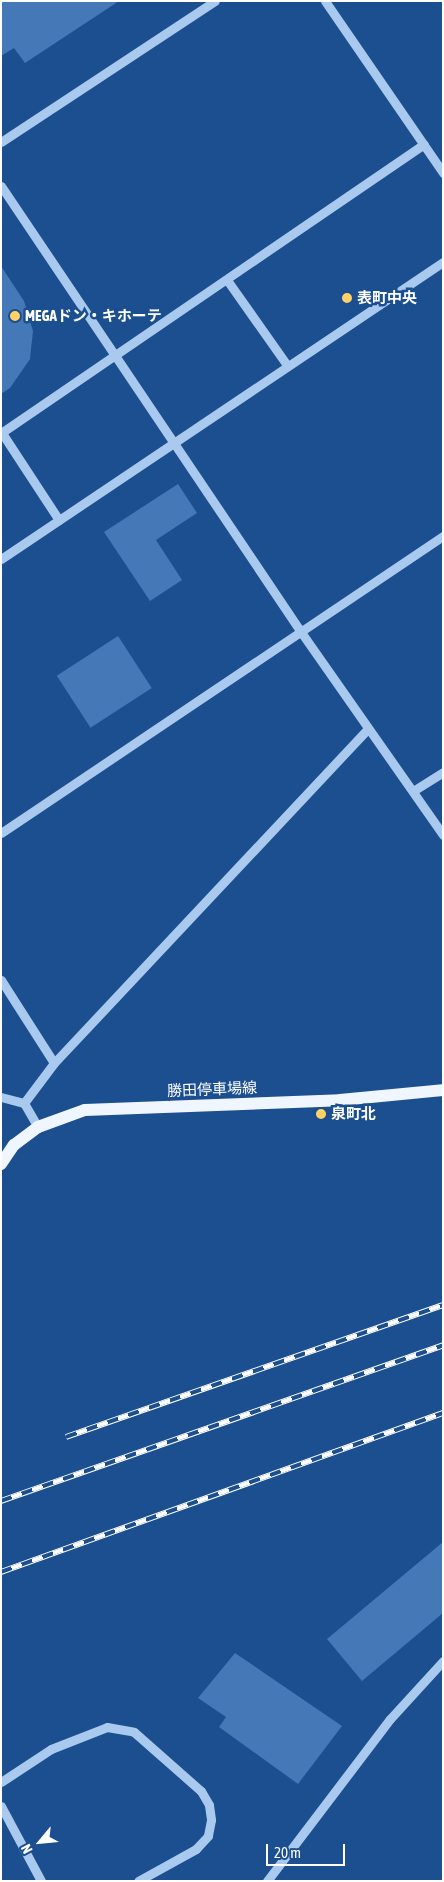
<!DOCTYPE html>
<html>
<head>
<meta charset="utf-8">
<style>
  body { margin:0 }
  #map { position:relative; width:444px; height:1882px; overflow:hidden; background:#1b4f8f; font-family:"Asap Condensed","Noto Sans JP",sans-serif }
  div>[style] { position:absolute }
  .building>* { inset:0; background:#4478b7; transform-origin:0 0 }
  .minor>* { height:9px; margin:-4.5px; padding:0 4.5px; transform-origin:4.5px; border-radius:4.5px; background:#a9c9ee }
  .major>* { height:12px; margin:-6px; padding:0 6px; transform-origin:6px; border-radius:6px; background:#f0f6ff }
  .rail>* { height:5.5px; margin-top:-2.75px; transform-origin:0; background:repeating-linear-gradient(90deg,#1b4f8f 0 11px,#fff 0 22px); box-sizing:border-box; border-block:1px solid #fff }
  .dots>* { width:14px; height:14px; translate:-50% -50%; box-sizing:border-box; border:2px solid #1b4f8f; border-radius:50% }
  span { translate:-50% -50%; white-space:nowrap; text-align:center; line-height:1.15; -webkit-text-stroke:5px #1b4f8f; paint-order:stroke }
  .poi-label { font-size:15px; color:#fff; font-weight:700 }
  .left { translate:0 -50%; text-align:left }
  .street-label { font-size:15px; color:#fff }
  .frame { position:absolute; inset:0; border:2px solid #fff; pointer-events:none }
  .north { position:absolute; left:15px; top:1817px; width:50px; height:50px; -webkit-text-stroke:4px #1b4f8f; paint-order:stroke; rotate:242deg; font-size:14px; font-weight:700; line-height:20px; text-align:center; color:#fff }
  .north::after { content:''; display:block; margin:auto; width:18px; height:22px; background:#fff; clip-path:polygon(50% 0,100% 100%,50% 72%,0 100%) }
  .scale { position:absolute; left:266px; top:1844px; width:79px; height:22px; box-sizing:border-box; border:2px solid #fff; border-top:0; padding-left:6px; font-size:15px; line-height:18px; white-space:nowrap; color:#fff; -webkit-text-stroke:4px #1b4f8f; paint-order:stroke }
</style>
</head>
<body>
<div id="map">
  <div class="building">
    <i style="clip-path:polygon(1px 1px,119px 1px,25px 63px,14px 48px,1px 56px)"></i>
    <i style="clip-path:polygon(1px 266px,24px 301px,33px 331px,30px 359px,10px 388px,1px 394px)"></i>
    <i style="clip-path:polygon(178px 484px,197px 513px,156px 540px,182px 580px,150px 601px,104px 532px)"></i>
    <i style="left:118px;top:636px;width:62px;height:73px;rotate:57deg"></i>
    <i style="clip-path:polygon(443px 1542px,443px 1613px,362px 1681px,327px 1639px)"></i>
    <i style="clip-path:polygon(235px 1653px,342px 1726px,298px 1784px,219px 1727px,226px 1717px,198px 1698px)"></i>
  </div>
  <div class="minor">
    <i style="left:325px;top:1px;width:209px;rotate:55.5deg"></i>
    <i style="left:1px;top:142px;width:256px;rotate:-33.4deg"></i>
    <i style="left:1px;top:186px;width:538px;rotate:56.07deg"></i>
    <i style="left:301px;top:632px;width:248px;rotate:55deg"></i>
    <i style="left:227px;top:280px;width:104px;rotate:54.8deg"></i>
    <i style="left:1px;top:433px;width:512px;rotate:-34.34deg"></i>
    <i style="left:2px;top:433px;width:104px;rotate:56.8deg"></i>
    <i style="left:1px;top:559px;width:533px;rotate:-33.9deg"></i>
    <i style="left:413px;top:791px;width:36px;rotate:-32deg"></i>
    <i style="left:1px;top:833px;width:533px;rotate:-33.9deg"></i>
    <i style="left:1px;top:980px;width:98px;rotate:57.4deg"></i>
    <i style="left:1px;top:1097px;width:24px;rotate:15deg"></i>
    <i style="left:24px;top:1103px;width:28px;rotate:60deg"></i>
    <i style="left:24px;top:1103px;width:50px;rotate:-53.1deg"></i>
    <i style="left:54px;top:1063px;width:458px;rotate:-46.8deg"></i>
    <i style="left:1px;top:1782px;width:60px;rotate:-33.4deg"></i>
    <i style="left:51px;top:1749px;width:60px;rotate:-21.4deg"></i>
    <i style="left:107px;top:1727px;width:27px;rotate:10deg"></i>
    <i style="left:134px;top:1732px;width:89px;rotate:41.4deg"></i>
    <i style="left:201px;top:1791px;width:16px;rotate:60deg"></i>
    <i style="left:209px;top:1805px;width:15px;rotate:82deg"></i>
    <i style="left:211px;top:1820px;width:16px;rotate:101deg"></i>
    <i style="left:208px;top:1836px;width:18px;rotate:133deg"></i>
    <i style="left:196px;top:1849px;width:66px;rotate:151.1deg"></i>
    <i style="left:1px;top:1806px;width:85px;rotate:61.9deg"></i>
    <i style="left:267px;top:1881px;width:203px;rotate:-52.8deg"></i>
    <i style="left:390px;top:1719px;width:79px;rotate:-47.6deg"></i>
  </div>
  <div class="major">
    <i style="left:1px;top:1164px;width:23px;rotate:-56deg"></i>
    <i style="left:14px;top:1145px;width:30px;rotate:-37deg"></i>
    <i style="left:38px;top:1127px;width:50px;rotate:-19.9deg"></i>
    <i style="left:85px;top:1110px;width:255px;rotate:-2.2deg"></i>
    <i style="left:340px;top:1100px;width:103px;rotate:-5.5deg"></i>
  </div>
  <div class="rail">
    <i style="left:66px;top:1437px;width:399px;rotate:-19.3deg"></i>
    <i style="left:1px;top:1501px;width:469px;rotate:-19.4deg"></i>
    <i style="left:1px;top:1572px;width:470px;rotate:-19.8deg"></i>
  </div>
  <div class="dots">
    <i style="left:347px;top:298px;background:#ffd166"></i>
    <i style="left:15px;top:316px;background:#ffd166"></i>
    <i style="left:321px;top:1114px;background:#ffd166"></i>
  </div>
  <div class="poi-label">
    <span class="left" style="left:357px;top:298px">表町中央</span>
    <span class="left" style="left:25px;top:316px">MEGAドン・キホーテ</span>
    <span class="left" style="left:331px;top:1114px">泉町北</span>
  </div>
  <div class="street-label">
    <span style="left:212px;top:1089px;rotate:-2deg">勝田停車場線</span>
  </div>
  <div class="frame"></div>
  <div class="north">N</div>
  <div class="scale">20 m</div>
</div>
</body>
</html>
